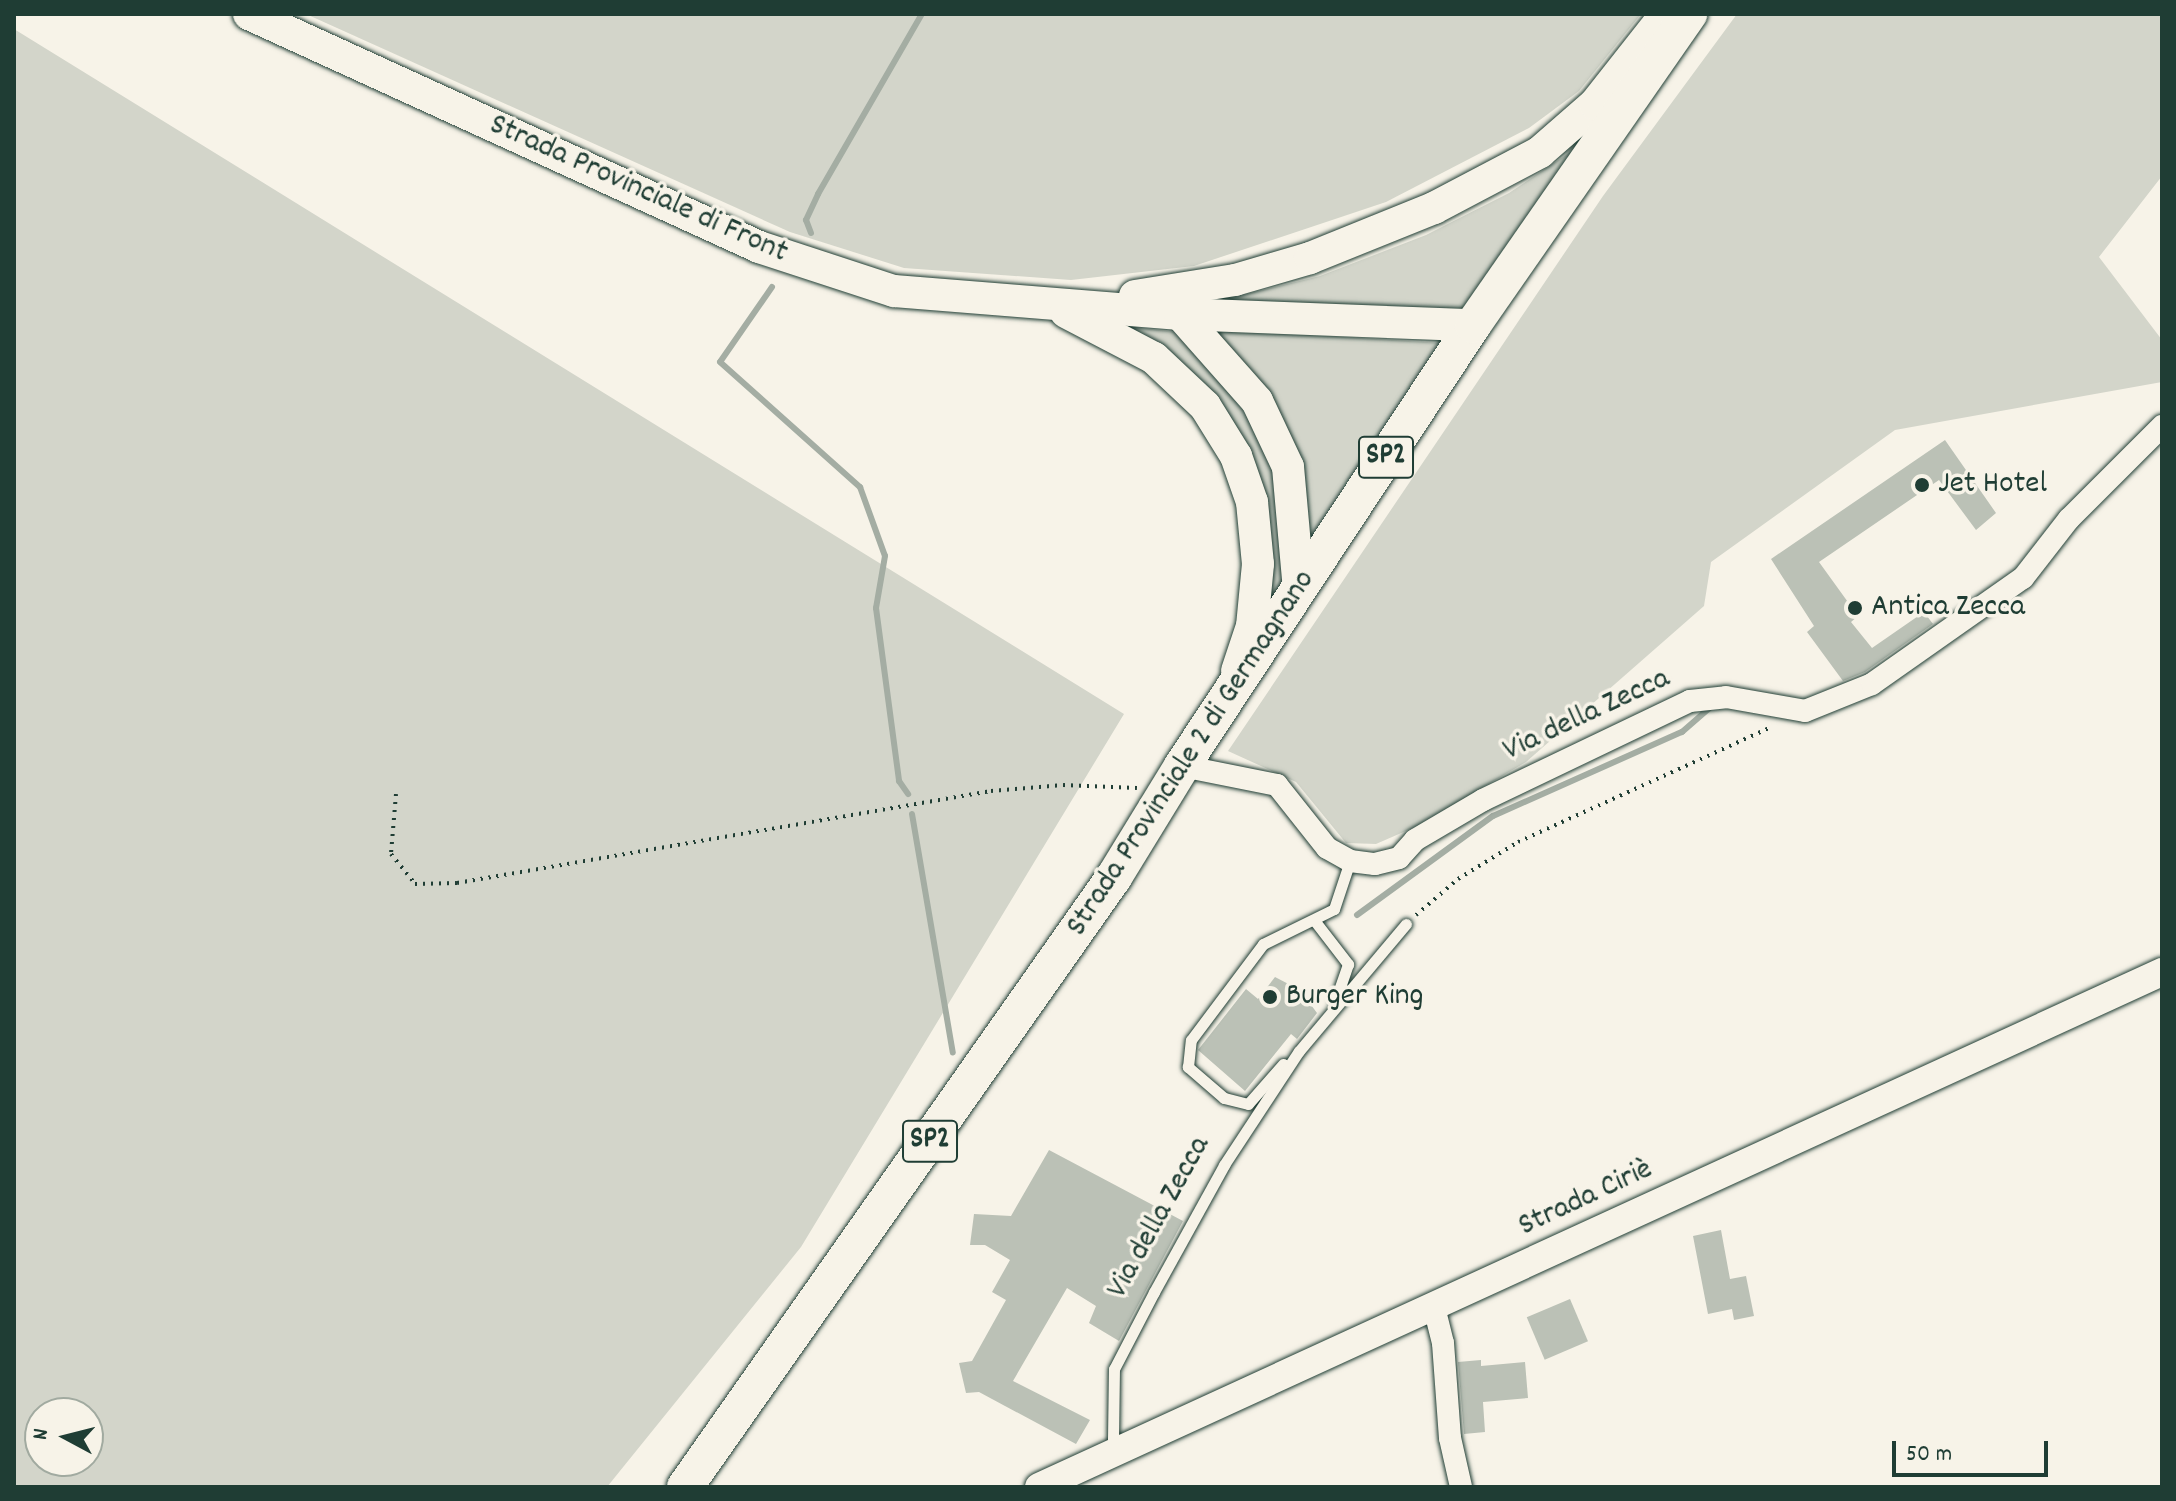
<!DOCTYPE html>
<html>
<head>
<meta charset="utf-8">
<style>
  body { margin:0 }
  #map { position:relative; width:2176px; height:1501px; overflow:hidden; background:#f7f3e8; font-family:Dekko,sans-serif }
  div>[style] { position:absolute }
  .green>* { inset:0; background:#d3d5ca }
  .stream>* { height:6px; margin:-3px; padding:0 3px; transform-origin:3px; border-radius:3px; background:#a4ada3 }
  .building>* { inset:0; background:#bbc1b6; transform-origin:0 0 }
  .path>* { height:4px; margin-top:-2px; transform-origin:0; background:repeating-linear-gradient(90deg,#1f3d34 0 2px,transparent 0 8px) }
  .roads { filter:drop-shadow(0 0 2px #1f3d34) drop-shadow(0 0 2px #1f3d34) }
  .service>* { height:11px; margin:-5.5px; padding:0 5.5px; transform-origin:5.5px; border-radius:5.5px; background:#f7f3e8 }
  .minor>* { height:22px; margin:-11px; padding:0 11px; transform-origin:11px; border-radius:11px; background:#f7f3e8 }
  .tertiary>* { height:28px; margin:-14px; padding:0 14px; transform-origin:14px; border-radius:14px; background:#f7f3e8 }
  .secondary>* { height:32px; margin:-16px; padding:0 16px; transform-origin:16px; border-radius:16px; background:#f7f3e8 }
  .primary>* { height:36px; margin:-18px; padding:0 18px; transform-origin:18px; border-radius:18px; background:#f7f3e8 }
  .dots>* { width:22px; height:22px; translate:-50% -50%; box-sizing:border-box; border:4px solid #f7f3e8; border-radius:50% }
  span { translate:-50% -50%; white-space:nowrap; text-align:center; line-height:1.15; -webkit-text-stroke:7px #f7f3e8; paint-order:stroke }
  .shield-label span { padding:2px 6px; background:#f7f3e8; border:2px solid; border-radius:6px; -webkit-text-stroke-width:0 }
  .shield-label { font-size:30px; color:#1f3d34; font-weight:700 }
  .street-label { font-size:32px; color:#1f3d34 }
  .poi-label { font-size:32px; color:#1f3d34 }
  .left { translate:0 -50%; text-align:left }
  .frame { position:absolute; inset:0; border:16px solid #1f3d34; pointer-events:none }
  .north { position:absolute; left:24px; top:1397px; width:80px; height:80px; box-sizing:border-box; background:#f7f3e8; border:2px solid #a1aaa0; border-radius:50%; rotate:277deg; font-size:22px; font-weight:700; line-height:32px; text-align:center; color:#1f3d34 }
  .north::after { content:''; display:block; margin:auto; width:28px; height:36px; background:#1f3d34; clip-path:polygon(50% 0,100% 100%,50% 72%,0 100%) }
  .scale { position:absolute; left:1892px; top:1441px; width:156px; height:36px; box-sizing:border-box; border:4px solid #1f3d34; border-top:0; padding-left:10px; font-size:24px; line-height:28px; white-space:nowrap; color:#1f3d34; -webkit-text-stroke:6px #f7f3e8; paint-order:stroke }
</style>
</head>
<body>
<div id="map">
  <div class="green">
    <i style="clip-path:polygon(306px 14px,1641px 14px,1579px 91px,1529px 128px,1386px 202px,1194px 266px,1071px 280px,904px 268px,790px 232px)"></i>
    <i style="clip-path:polygon(1737px 14px,2162px 14px,2162px 176px,2099px 257px,2162px 340px,2162px 382px,1895px 430px,1711px 562px,1704px 606px,1526px 762px,1415px 827px,1376px 844px,1346px 843px,1296px 782px,1228px 751px,1603px 196px)"></i>
    <i style="clip-path:polygon(evenodd,14px 29px,1124px 714px,801px 1247px,607px 1487px,14px 1487px,14px 29px,88px 1413px,88px 1461px,40px 1461px,40px 1413px,88px 1413px)"></i>
    <i style="clip-path:polygon(1581px 145px,1465px 312px,1214px 302px,1320px 276px,1426px 235px,1509px 193px)"></i>
    <i style="clip-path:polygon(1122px 326px,1176px 332px,1216px 374px,1260px 434px,1273px 471px,1283px 583px,1266px 605px,1263px 500px)"></i>
    <i style="clip-path:polygon(1211px 329px,1441px 343px,1312px 539px,1299px 463px)"></i>
  </div>
  <div class="stream">
    <i style="left:811px;top:233px;width:14px;rotate:-111deg"></i>
    <i style="left:806px;top:220px;width:29px;rotate:-65deg"></i>
    <i style="left:818px;top:194px;width:208px;rotate:-60deg"></i>
    <i style="left:772px;top:287px;width:91px;rotate:124.7deg"></i>
    <i style="left:720px;top:362px;width:188px;rotate:41.8deg"></i>
    <i style="left:860px;top:487px;width:73px;rotate:70.1deg"></i>
    <i style="left:885px;top:556px;width:53px;rotate:99.8deg"></i>
    <i style="left:876px;top:608px;width:175px;rotate:82.4deg"></i>
    <i style="left:899px;top:781px;width:16px;rotate:55deg"></i>
    <i style="left:912px;top:814px;width:242px;rotate:80.3deg"></i>
    <i style="left:1357px;top:915px;width:168px;rotate:-36.1deg"></i>
    <i style="left:1493px;top:816px;width:207px;rotate:-24deg"></i>
    <i style="left:1682px;top:732px;width:38px;rotate:-41deg"></i>
  </div>
  <div class="building">
    <i style="clip-path:polygon(1945px 440px,1996px 513px,1976px 530px,1939px 480px,1819px 562px,1858px 616px,1851px 622px,1872px 648px,1924px 612px,1933px 624px,1865px 672px,1843px 681px,1807px 632px,1814px 626px,1771px 559px)"></i>
    <i style="clip-path:polygon(1275px 977px,1300px 990px,1317px 1013px,1297px 1039px,1291px 1034px,1245px 1091px,1198px 1050px,1246px 989px,1258px 999px)"></i>
    <i style="clip-path:polygon(1049px 1150px,1183px 1221px,1119px 1341px,1089px 1323px,1096px 1306px,1067px 1288px,1013px 1381px,1090px 1420px,1076px 1444px,979px 1392px,966px 1393px,959px 1363px,972px 1361px,1006px 1300px,992px 1292px,1010px 1260px,985px 1245px,970px 1245px,974px 1214px,1011px 1216px)"></i>
    <i style="clip-path:polygon(1721px 1230px,1730px 1279px,1746px 1276px,1754px 1316px,1734px 1320px,1732px 1309px,1708px 1314px,1693px 1236px)"></i>
    <i style="left:1570px;top:1299px;width:46px;height:47px;rotate:67deg"></i>
    <i style="clip-path:polygon(1481px 1360px,1481px 1366px,1525px 1362px,1528px 1398px,1483px 1402px,1485px 1432px,1464px 1434px,1458px 1362px)"></i>
  </div>
  <div class="path">
    <i style="left:396px;top:794px;width:60px;rotate:94.8deg"></i>
    <i style="left:391px;top:854px;width:38px;rotate:51deg"></i>
    <i style="left:415px;top:884px;width:42px;rotate:-1.4deg"></i>
    <i style="left:457px;top:883px;width:542px;rotate:-9.78deg"></i>
    <i style="left:991px;top:791px;width:72px;rotate:-4.8deg"></i>
    <i style="left:1063px;top:785px;width:74px;rotate:2.3deg"></i>
    <i style="left:1416px;top:915px;width:55px;rotate:-40.6deg"></i>
    <i style="left:1458px;top:879px;width:70px;rotate:-31.7deg"></i>
    <i style="left:1518px;top:842px;width:278px;rotate:-24.4deg"></i>
  </div>
  <div class="roads">
    <div class="service">
      <i style="left:1314px;top:920px;width:56px;rotate:52.3deg"></i>
      <i style="left:1348px;top:964px;width:39px;rotate:109deg"></i>
      <i style="left:1283px;top:1064px;width:53px;rotate:131.2deg"></i>
      <i style="left:1248px;top:1104px;width:25px;rotate:-166deg"></i>
      <i style="left:1224px;top:1098px;width:48px;rotate:-139.3deg"></i>
      <i style="left:1188px;top:1067px;width:27px;rotate:-84deg"></i>
      <i style="left:1191px;top:1040px;width:120px;rotate:-53.1deg"></i>
      <i style="left:1263px;top:944px;width:79px;rotate:-26.2deg"></i>
      <i style="left:1334px;top:909px;width:51px;rotate:-71.6deg"></i>
      <i style="left:1118px;top:1449px;width:11px;rotate:-117deg"></i>
      <i style="left:1113px;top:1439px;width:70px;rotate:-89.2deg"></i>
      <i style="left:1114px;top:1369px;width:87px;rotate:-62.5deg"></i>
      <i style="left:1154px;top:1292px;width:145px;rotate:-61.1deg"></i>
      <i style="left:1224px;top:1165px;width:136px;rotate:-56.7deg"></i>
      <i style="left:1299px;top:1051px;width:166px;rotate:-49.9deg"></i>
    </div>
    <div class="minor">
      <i style="left:1182px;top:766px;width:97px;rotate:11.3deg"></i>
      <i style="left:1277px;top:785px;width:80px;rotate:51.6deg"></i>
      <i style="left:1327px;top:848px;width:26px;rotate:29deg"></i>
      <i style="left:1350px;top:861px;width:25px;rotate:7deg"></i>
      <i style="left:1375px;top:864px;width:25px;rotate:-14deg"></i>
      <i style="left:1399px;top:858px;width:24px;rotate:-48deg"></i>
      <i style="left:1415px;top:840px;width:79px;rotate:-30.5deg"></i>
      <i style="left:1483px;top:800px;width:229px;rotate:-25.6deg"></i>
      <i style="left:1690px;top:701px;width:36px;rotate:-6deg"></i>
      <i style="left:1726px;top:697px;width:80px;rotate:10deg"></i>
      <i style="left:1805px;top:711px;width:72px;rotate:-21.9deg"></i>
      <i style="left:1872px;top:684px;width:184px;rotate:-35.1deg"></i>
      <i style="left:2023px;top:578px;width:75px;rotate:-52.1deg"></i>
      <i style="left:2069px;top:519px;width:132px;rotate:-45deg"></i>
      <i style="left:1434px;top:1307px;width:37px;rotate:76deg"></i>
      <i style="left:1443px;top:1343px;width:95px;rotate:85.8deg"></i>
      <i style="left:1450px;top:1438px;width:50px;rotate:77.3deg"></i>
    </div>
    <div class="tertiary">
      <i style="left:1039px;top:1487px;width:1235px;rotate:-24.64deg"></i>
    </div>
    <div class="secondary">
      <i style="left:249px;top:14px;width:561px;rotate:24.55deg"></i>
      <i style="left:759px;top:247px;width:142px;rotate:18.1deg"></i>
      <i style="left:894px;top:291px;width:287px;rotate:4.6deg"></i>
      <i style="left:1180px;top:314px;width:293px;rotate:2.2deg"></i>
      <i style="left:1135px;top:296px;width:101px;rotate:-9.1deg"></i>
      <i style="left:1235px;top:280px;width:78px;rotate:-16.3deg"></i>
      <i style="left:1310px;top:258px;width:134px;rotate:-22deg"></i>
      <i style="left:1434px;top:208px;width:120px;rotate:-27.8deg"></i>
      <i style="left:1540px;top:152px;width:73px;rotate:-41.1deg"></i>
      <i style="left:1595px;top:104px;width:115px;rotate:-51.7deg"></i>
      <i style="left:1066px;top:312px;width:99px;rotate:27.6deg"></i>
      <i style="left:1154px;top:358px;width:70px;rotate:43.3deg"></i>
      <i style="left:1205px;top:406px;width:59px;rotate:58.2deg"></i>
      <i style="left:1236px;top:456px;width:49px;rotate:70.8deg"></i>
      <i style="left:1252px;top:502px;width:62px;rotate:84.5deg"></i>
      <i style="left:1258px;top:564px;width:62px;rotate:95.5deg"></i>
      <i style="left:1252px;top:626px;width:47px;rotate:108.4deg"></i>
      <i style="left:1180px;top:314px;width:116px;rotate:48.5deg"></i>
      <i style="left:1257px;top:401px;width:73px;rotate:64.8deg"></i>
      <i style="left:1288px;top:467px;width:123px;rotate:84.9deg"></i>
    </div>
    <div class="primary">
      <i style="left:685px;top:1487px;width:746px;rotate:-54.88deg"></i>
      <i style="left:1114px;top:877px;width:130px;rotate:-58.5deg"></i>
      <i style="left:1182px;top:766px;width:528px;rotate:-56.58deg"></i>
      <i style="left:1473px;top:325px;width:379px;rotate:-55.2deg"></i>
    </div>
  </div>
  <div class="dots">
    <i style="left:1922px;top:485px;background:#1f3d34"></i>
    <i style="left:1855px;top:608px;background:#1f3d34"></i>
    <i style="left:1270px;top:997px;background:#1f3d34"></i>
  </div>
  <div class="shield-label">
    <span style="left:1386px;top:457px">SP2</span>
    <span style="left:930px;top:1141px">SP2</span>
  </div>
  <div class="street-label">
    <span style="left:638px;top:190px;rotate:24deg">Strada Provinciale di Front</span>
    <span style="left:1587px;top:716px;rotate:-25deg">Via della Zecca</span>
    <span style="left:1192px;top:754px;rotate:-57deg">Strada Provinciale 2 di Germagnano</span>
    <span style="left:1586px;top:1199px;rotate:-25deg">Strada Ciriè</span>
    <span style="left:1160px;top:1218px;rotate:-61deg">Via della Zecca</span>
  </div>
  <div class="poi-label">
    <span class="left" style="left:1938px;top:485px">Jet Hotel</span>
    <span class="left" style="left:1871px;top:608px">Antica Zecca</span>
    <span class="left" style="left:1286px;top:997px">Burger King</span>
  </div>
  <div class="frame"></div>
  <div class="north">N</div>
  <div class="scale">50 m</div>
</div>
</body>
</html>
